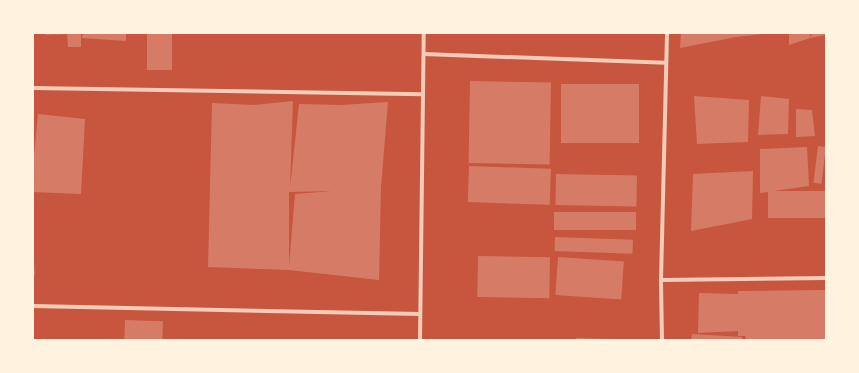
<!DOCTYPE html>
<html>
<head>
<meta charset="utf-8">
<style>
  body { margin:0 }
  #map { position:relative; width:859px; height:373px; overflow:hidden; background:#c8553d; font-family:"Golos Text",sans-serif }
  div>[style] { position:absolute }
  .building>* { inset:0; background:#d67c66; transform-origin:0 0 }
  .minor>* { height:4px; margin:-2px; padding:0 2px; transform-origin:2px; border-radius:2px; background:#f1ccb7 }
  span { translate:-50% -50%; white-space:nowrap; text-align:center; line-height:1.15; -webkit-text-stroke:3.5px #fff3e0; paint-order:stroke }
  .frame { position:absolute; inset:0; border:34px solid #fff3e0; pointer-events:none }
</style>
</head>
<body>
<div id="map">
  <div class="building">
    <i style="clip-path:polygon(46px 33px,81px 33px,81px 47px,68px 47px,67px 34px,46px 35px)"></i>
    <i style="clip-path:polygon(83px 33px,126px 33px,126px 41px,82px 38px)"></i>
    <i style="left:147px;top:33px;width:25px;height:37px"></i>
    <i style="clip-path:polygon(681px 33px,763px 33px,763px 34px,736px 37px,680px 48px)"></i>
    <i style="clip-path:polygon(789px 33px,810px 33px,810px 38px,789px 45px)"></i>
    <i style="clip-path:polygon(812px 33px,826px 33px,826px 35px,810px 38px)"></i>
    <i style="left:470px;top:81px;width:81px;height:82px;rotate:1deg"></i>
    <i style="left:561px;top:84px;width:78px;height:59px"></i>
    <i style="clip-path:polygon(694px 96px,749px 100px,748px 142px,697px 144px)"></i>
    <i style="clip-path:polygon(761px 96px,789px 99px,788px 134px,758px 135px)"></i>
    <i style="clip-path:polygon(evenodd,293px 101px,290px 188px,299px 104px,341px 105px,388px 102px,381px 187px,379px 280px,289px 270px,208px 267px,212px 103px,254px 105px,293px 101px,332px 191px,295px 194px,289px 266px,289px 192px,332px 191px)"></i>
    <i style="clip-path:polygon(796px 109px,812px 110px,815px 136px,796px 137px)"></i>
    <i style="clip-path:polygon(38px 114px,85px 119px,81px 194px,33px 192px,33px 166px)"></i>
    <i style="left:818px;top:146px;width:8px;height:37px;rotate:7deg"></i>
    <i style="clip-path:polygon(807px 147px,809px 186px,760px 193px,760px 149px)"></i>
    <i style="left:469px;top:166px;width:82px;height:36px;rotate:2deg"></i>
    <i style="clip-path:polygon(753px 171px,752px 219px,691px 231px,693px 174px)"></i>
    <i style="left:556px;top:174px;width:81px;height:31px;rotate:1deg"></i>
    <i style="left:826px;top:191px;width:27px;height:58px;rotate:90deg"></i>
    <i style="left:554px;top:212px;width:82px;height:18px"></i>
    <i style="left:555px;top:237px;width:78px;height:14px;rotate:2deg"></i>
    <i style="left:478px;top:256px;width:72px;height:41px;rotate:1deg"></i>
    <i style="left:558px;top:257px;width:66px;height:38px;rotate:4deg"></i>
    <i style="clip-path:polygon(33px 261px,34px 261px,35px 275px,33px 275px)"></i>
    <i style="clip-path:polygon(826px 290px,826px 340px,746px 340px,745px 336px,738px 336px,738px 331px,698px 333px,699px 293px,738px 294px,738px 291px)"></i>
    <i style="left:125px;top:320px;width:38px;height:20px;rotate:2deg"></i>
    <i style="clip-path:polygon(692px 334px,742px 337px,742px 340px,691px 340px)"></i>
    <i style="clip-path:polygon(576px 338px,607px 339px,607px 340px,576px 340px)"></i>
  </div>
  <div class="minor">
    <i style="left:424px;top:54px;width:242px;rotate:2.1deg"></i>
    <i style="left:33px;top:88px;width:390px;rotate:0.9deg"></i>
    <i style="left:661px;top:280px;width:165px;rotate:-0.7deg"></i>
    <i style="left:33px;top:306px;width:387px;rotate:1.2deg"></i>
    <i style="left:420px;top:340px;width:307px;rotate:-89.3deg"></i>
    <i style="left:662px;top:340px;width:60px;rotate:-91deg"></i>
    <i style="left:661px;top:280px;width:247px;rotate:-88.6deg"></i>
  </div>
  <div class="frame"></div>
</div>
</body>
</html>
